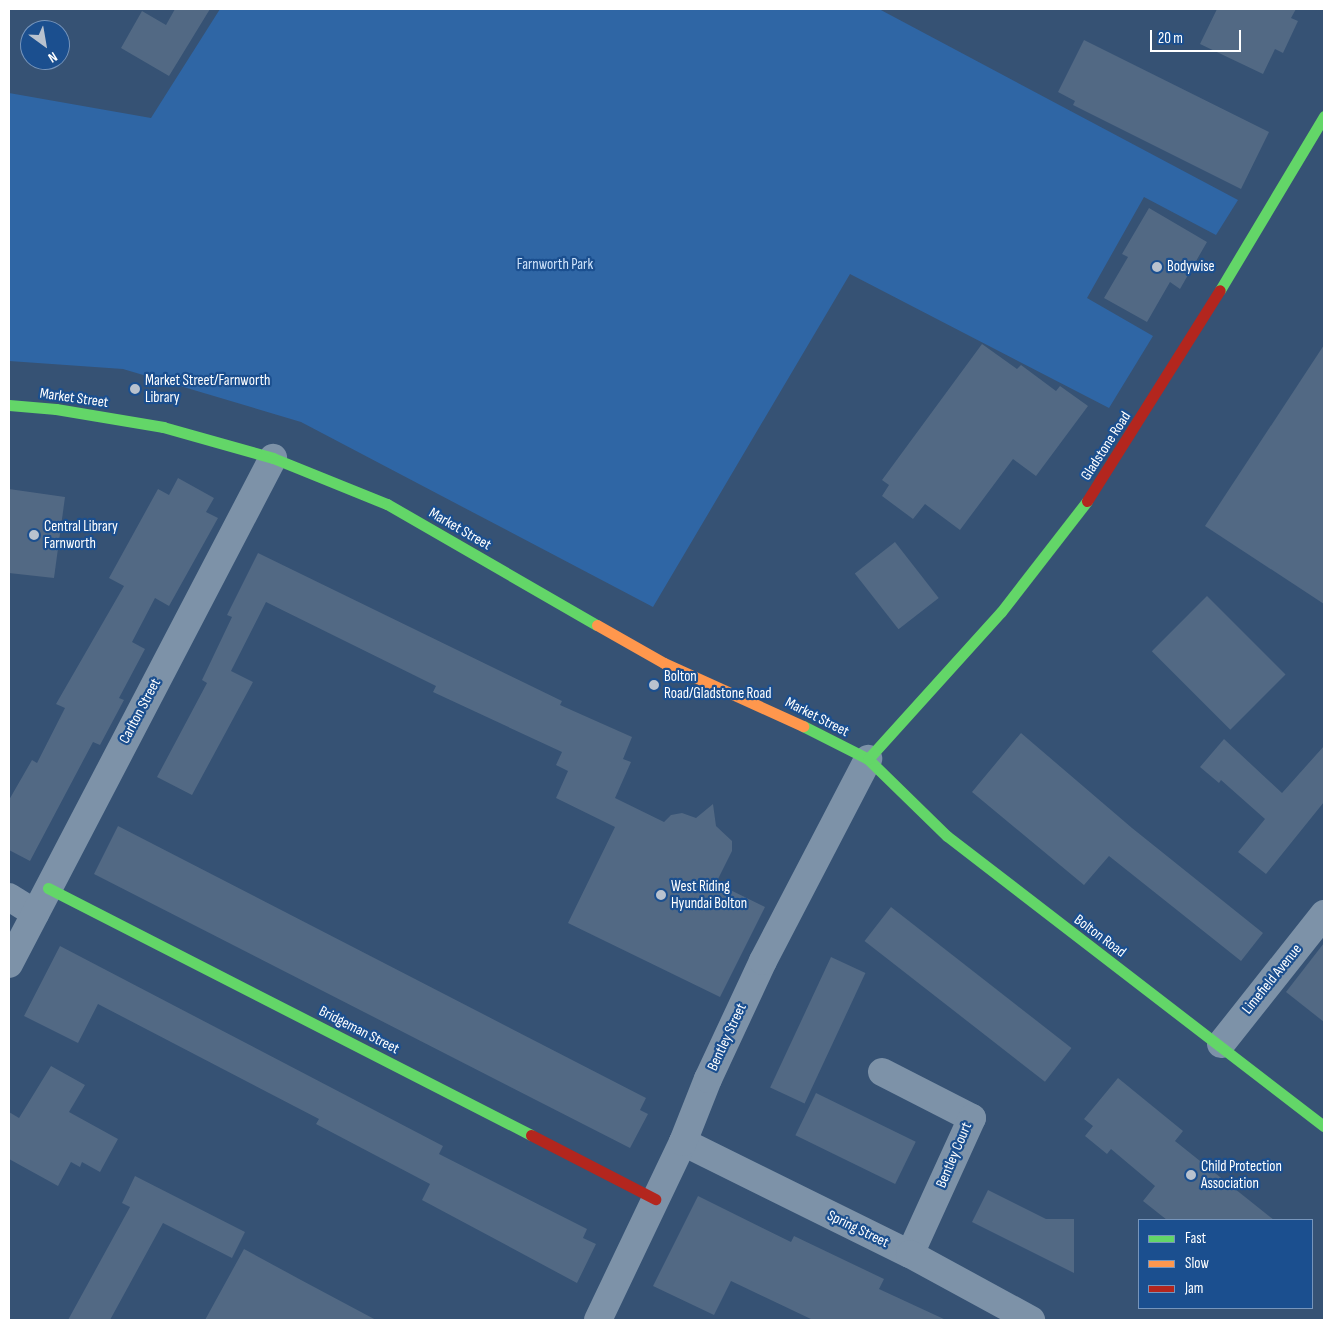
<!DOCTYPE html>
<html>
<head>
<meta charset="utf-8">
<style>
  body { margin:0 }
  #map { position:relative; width:1333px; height:1329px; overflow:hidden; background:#365274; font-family:"Sofia Sans Condensed",sans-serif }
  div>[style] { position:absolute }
  .green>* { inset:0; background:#2f66a5 }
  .building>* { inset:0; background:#526984; transform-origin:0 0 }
  .street>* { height:28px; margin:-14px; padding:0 14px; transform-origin:14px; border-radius:14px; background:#7d92a8 }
  .fast>* { height:11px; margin:-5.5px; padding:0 5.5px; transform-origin:5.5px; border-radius:5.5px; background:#63d668 }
  .slow>* { height:11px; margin:-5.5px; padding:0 5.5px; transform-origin:5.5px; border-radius:5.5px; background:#ff974d }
  .jam>* { height:11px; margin:-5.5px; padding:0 5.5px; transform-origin:5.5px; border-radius:5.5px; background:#b3261e }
  .dots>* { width:14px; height:14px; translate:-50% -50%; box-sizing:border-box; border:2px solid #1b4f8f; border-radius:50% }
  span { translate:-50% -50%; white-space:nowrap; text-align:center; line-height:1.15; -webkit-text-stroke:4.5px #1b4f8f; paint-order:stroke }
  .park-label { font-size:15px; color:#cfe3fa }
  .poi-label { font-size:15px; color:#fff }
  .left { translate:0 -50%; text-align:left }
  .street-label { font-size:15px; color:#fff }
  .frame { position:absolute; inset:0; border:10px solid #fff; pointer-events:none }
  .legend { position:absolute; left:1138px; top:1219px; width:175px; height:90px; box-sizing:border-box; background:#1b4f8f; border:1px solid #7695bc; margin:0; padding:6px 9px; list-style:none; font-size:15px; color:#fff }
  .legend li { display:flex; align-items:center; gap:10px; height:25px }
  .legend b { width:25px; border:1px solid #7695bc }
  .north { position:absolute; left:20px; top:20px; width:50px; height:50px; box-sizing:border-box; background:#1b4f8f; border:1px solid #7695bc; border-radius:50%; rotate:148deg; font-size:14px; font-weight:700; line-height:20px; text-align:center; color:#fff }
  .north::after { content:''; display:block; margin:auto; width:18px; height:22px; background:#b9c2ce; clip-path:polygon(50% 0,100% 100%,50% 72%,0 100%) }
  .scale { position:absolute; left:1150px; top:30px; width:91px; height:22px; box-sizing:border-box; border:2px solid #fff; border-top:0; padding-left:6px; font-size:15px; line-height:18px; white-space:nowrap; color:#fff; -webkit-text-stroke:4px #1b4f8f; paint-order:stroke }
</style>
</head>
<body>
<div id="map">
  <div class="green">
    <i style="clip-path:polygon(220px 9px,879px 9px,1238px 200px,1216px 235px,1144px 197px,1087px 298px,1153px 336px,1109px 408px,850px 274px,653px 607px,301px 422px,123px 369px,9px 361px,9px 93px,151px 118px)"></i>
  </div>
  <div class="building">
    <i style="clip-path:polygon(175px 9px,210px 9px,169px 76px,121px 48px,142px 11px,166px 25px)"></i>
    <i style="clip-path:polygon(1217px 9px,1296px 9px,1291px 18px,1298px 21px,1283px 53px,1275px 49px,1263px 74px,1200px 44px)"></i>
    <i style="clip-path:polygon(1084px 40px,1269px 132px,1241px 189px,1073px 105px,1075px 101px,1058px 92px)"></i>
    <i style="clip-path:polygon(1149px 208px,1207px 242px,1180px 289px,1170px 282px,1147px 322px,1104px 298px,1128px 257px,1122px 254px)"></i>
    <i style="clip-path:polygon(982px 344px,1017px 369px,1021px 365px,1056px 391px,1060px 386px,1088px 406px,1036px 476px,1013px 459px,960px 530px,925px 504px,913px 519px,882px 496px,889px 485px,882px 480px)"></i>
    <i style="clip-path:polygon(1324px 345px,1324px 604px,1205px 526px)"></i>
    <i style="clip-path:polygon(178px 478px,214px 498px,206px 512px,218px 518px,169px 606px,155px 598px,132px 642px,145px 649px,119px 698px,124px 700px,100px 745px,93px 742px,30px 861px,9px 850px,9px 800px,32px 760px,37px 763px,65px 708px,56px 704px,124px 586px,109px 578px,158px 489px,169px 495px)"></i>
    <i style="clip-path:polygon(9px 489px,65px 497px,54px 578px,9px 573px)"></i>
    <i style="left:895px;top:542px;width:71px;height:51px;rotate:52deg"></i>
    <i style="clip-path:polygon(258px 553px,562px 701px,560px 705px,632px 737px,623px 759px,631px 762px,615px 798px,664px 822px,671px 815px,682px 813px,696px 818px,713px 804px,716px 826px,732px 841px,732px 851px,716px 883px,765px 907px,720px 997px,568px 923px,615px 827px,556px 798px,568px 771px,556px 765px,562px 752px,433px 692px,436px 686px,266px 602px,231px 671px,253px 682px,192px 795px,157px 777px,207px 683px,202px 680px,232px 617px,227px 615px)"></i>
    <i style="left:1207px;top:596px;width:111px;height:78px;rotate:45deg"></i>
    <i style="clip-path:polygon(1021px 733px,1132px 828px,1263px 933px,1241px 961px,1109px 856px,1084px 885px,972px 792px)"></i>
    <i style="clip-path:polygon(1224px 739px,1282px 793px,1324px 746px,1324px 802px,1266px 874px,1238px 852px,1265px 819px,1221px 780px,1219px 783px,1200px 767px)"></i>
    <i style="clip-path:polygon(118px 826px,646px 1098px,640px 1110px,648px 1114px,630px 1148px,94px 874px)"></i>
    <i style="left:891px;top:907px;width:229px;height:43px;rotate:38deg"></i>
    <i style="clip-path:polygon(1324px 943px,1324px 1022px,1286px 992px)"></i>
    <i style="clip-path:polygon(60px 946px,443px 1146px,439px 1154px,587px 1229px,583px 1238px,596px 1244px,577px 1283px,422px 1200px,430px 1184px,316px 1124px,319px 1119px,98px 1004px,78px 1043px,24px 1016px)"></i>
    <i style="left:831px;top:957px;width:38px;height:144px;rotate:25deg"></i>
    <i style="clip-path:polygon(51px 1066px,85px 1085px,69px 1112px,118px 1139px,100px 1172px,82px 1162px,80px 1167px,71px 1162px,58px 1186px,9px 1159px,9px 1112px,19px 1118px)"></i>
    <i style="clip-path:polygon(1118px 1078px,1183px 1131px,1175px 1141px,1274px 1220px,1167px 1220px,1143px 1201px,1155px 1186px,1111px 1149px,1107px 1154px,1085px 1136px,1093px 1126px,1084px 1119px)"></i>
    <i style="left:816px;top:1093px;width:111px;height:47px;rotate:26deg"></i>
    <i style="clip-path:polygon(135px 1176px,245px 1232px,232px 1258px,163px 1223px,110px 1320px,68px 1320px,130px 1207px,122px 1203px)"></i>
    <i style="clip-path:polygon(988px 1190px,1046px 1219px,1074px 1219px,1074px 1273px,972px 1222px)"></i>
    <i style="clip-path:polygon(698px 1196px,791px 1242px,794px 1236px,884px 1279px,879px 1289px,946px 1320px,813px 1320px,731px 1281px,714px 1315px,653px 1286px)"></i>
    <i style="clip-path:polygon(244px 1249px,301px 1280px,376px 1320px,205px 1320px)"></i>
  </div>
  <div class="street">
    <i style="left:9px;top:897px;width:31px;rotate:32deg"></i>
    <i style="left:9px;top:964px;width:571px;rotate:-62.45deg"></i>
    <i style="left:1221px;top:1044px;width:166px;rotate:-51.6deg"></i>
    <i style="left:882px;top:1072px;width:101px;rotate:27.1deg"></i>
    <i style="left:972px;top:1118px;width:149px;rotate:114.5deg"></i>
    <i style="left:683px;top:1142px;width:253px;rotate:26.3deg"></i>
    <i style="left:910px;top:1254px;width:138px;rotate:28.6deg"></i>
    <i style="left:598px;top:1320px;width:197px;rotate:-64.5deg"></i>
    <i style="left:683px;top:1142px;width:68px;rotate:-68.4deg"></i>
    <i style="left:708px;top:1079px;width:130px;rotate:-65deg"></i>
    <i style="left:763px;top:961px;width:228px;rotate:-62.5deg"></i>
  </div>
  <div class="fast">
    <i style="left:1220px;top:290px;width:203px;rotate:-59.1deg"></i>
    <i style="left:9px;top:405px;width:47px;rotate:4.9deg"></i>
    <i style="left:56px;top:409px;width:109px;rotate:9.5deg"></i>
    <i style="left:163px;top:427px;width:114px;rotate:15.7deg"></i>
    <i style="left:273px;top:458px;width:123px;rotate:22deg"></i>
    <i style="left:387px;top:504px;width:242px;rotate:30deg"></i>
    <i style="left:803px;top:726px;width:73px;rotate:26.9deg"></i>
    <i style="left:868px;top:759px;width:110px;rotate:44.3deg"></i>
    <i style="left:947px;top:836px;width:476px;rotate:37.6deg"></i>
    <i style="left:868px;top:759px;width:198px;rotate:-47.9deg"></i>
    <i style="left:1001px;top:612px;width:140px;rotate:-52.2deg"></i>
    <i style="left:48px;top:888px;width:542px;rotate:27.08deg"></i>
  </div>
  <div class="slow">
    <i style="left:597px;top:625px;width:77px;rotate:29.6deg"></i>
    <i style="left:664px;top:663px;width:153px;rotate:24.4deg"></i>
  </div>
  <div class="jam">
    <i style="left:1087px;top:501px;width:249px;rotate:-57.8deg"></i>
    <i style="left:531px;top:1135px;width:140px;rotate:27.3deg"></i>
  </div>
  <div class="dots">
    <i style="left:1157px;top:267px;background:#b9c2ce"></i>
    <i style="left:135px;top:389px;background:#b9c2ce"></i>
    <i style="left:34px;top:535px;background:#b9c2ce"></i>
    <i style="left:654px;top:685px;background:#b9c2ce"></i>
    <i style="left:661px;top:895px;background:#b9c2ce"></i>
    <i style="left:1191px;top:1175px;background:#b9c2ce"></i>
  </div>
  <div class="park-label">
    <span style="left:555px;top:265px">Farnworth Park</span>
  </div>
  <div class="poi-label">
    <span class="left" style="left:1167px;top:267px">Bodywise</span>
    <span class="left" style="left:145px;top:389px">Market Street/Farnworth<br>Library</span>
    <span class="left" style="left:44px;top:535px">Central Library<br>Farnworth</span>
    <span class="left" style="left:664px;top:685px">Bolton<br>Road/Gladstone Road</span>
    <span class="left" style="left:671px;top:895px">West Riding<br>Hyundai Bolton</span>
    <span class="left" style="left:1201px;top:1175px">Child Protection<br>Association</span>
  </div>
  <div class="street-label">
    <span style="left:74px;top:398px;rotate:8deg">Market Street</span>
    <span style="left:1106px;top:446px;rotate:-57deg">Gladstone Road</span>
    <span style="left:460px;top:529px;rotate:30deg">Market Street</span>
    <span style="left:140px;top:711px;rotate:-62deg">Carlton Street</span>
    <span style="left:817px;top:717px;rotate:27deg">Market Street</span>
    <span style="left:1100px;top:936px;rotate:37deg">Bolton Road</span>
    <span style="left:1272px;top:979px;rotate:-51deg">Limefield Avenue</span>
    <span style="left:359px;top:1030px;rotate:27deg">Bridgeman Street</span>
    <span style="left:727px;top:1037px;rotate:-65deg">Bentley Street</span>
    <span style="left:954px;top:1155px;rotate:-67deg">Bentley Court</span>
    <span style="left:858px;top:1229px;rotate:26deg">Spring Street</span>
  </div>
  <div class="frame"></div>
  <ul class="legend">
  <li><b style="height:6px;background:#63d668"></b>Fast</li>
  <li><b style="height:6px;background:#ff974d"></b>Slow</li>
  <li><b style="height:6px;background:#b3261e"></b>Jam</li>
  </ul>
  <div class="north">N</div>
  <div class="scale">20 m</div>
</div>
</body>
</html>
